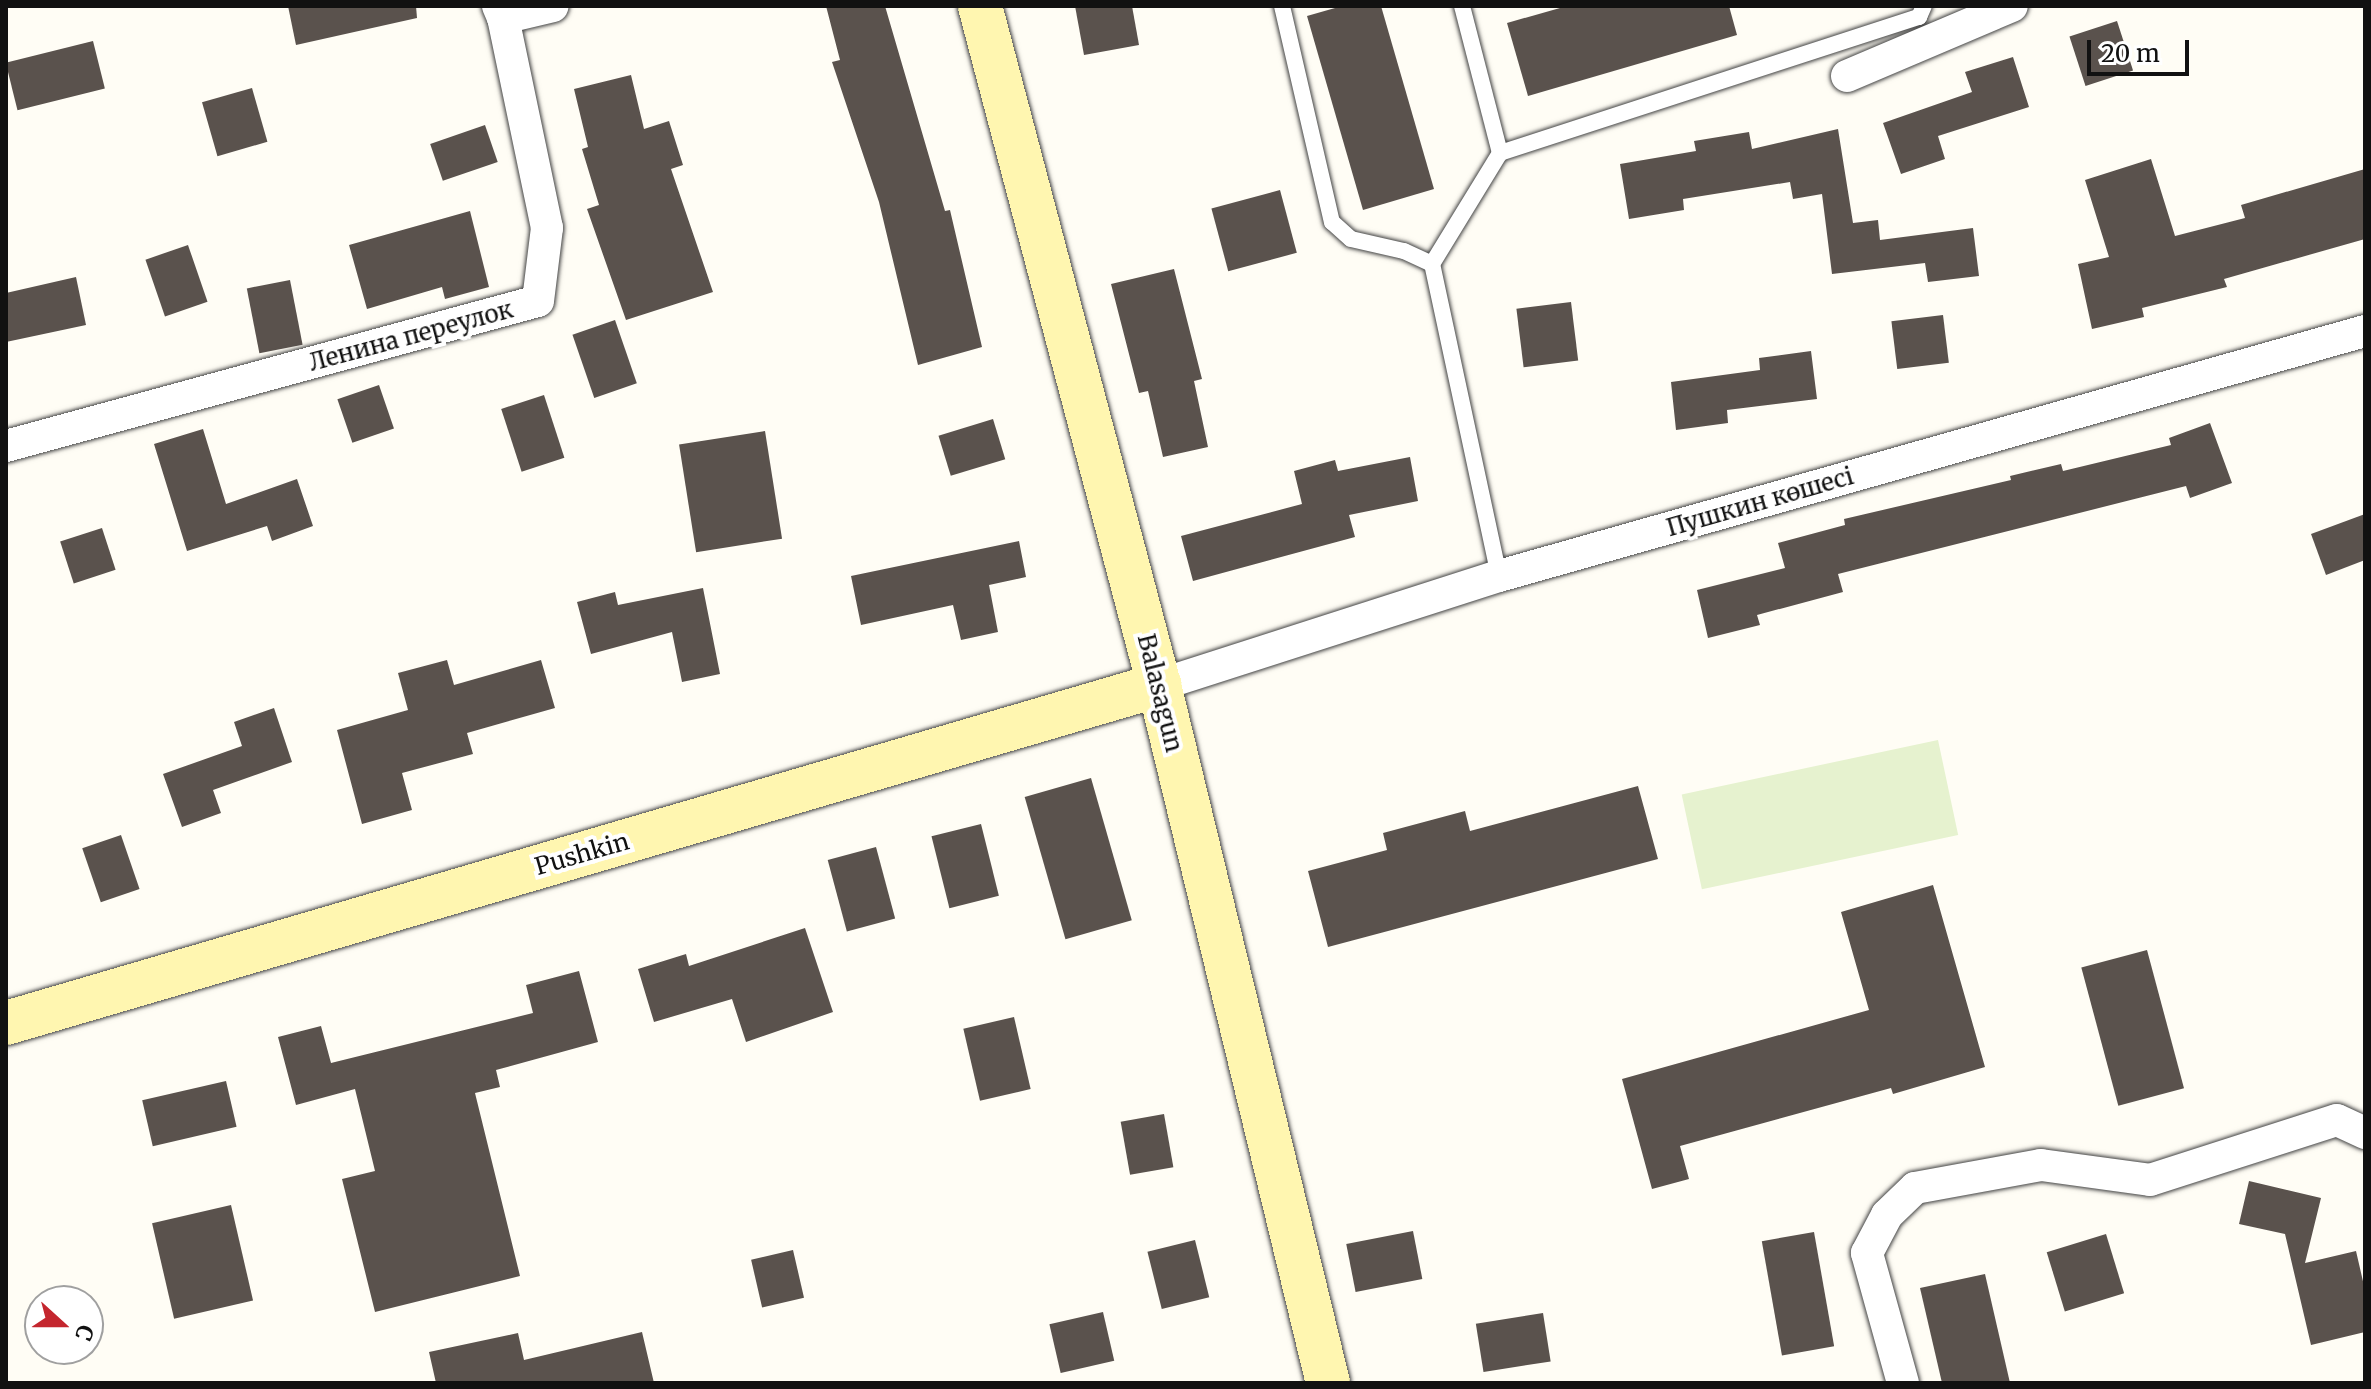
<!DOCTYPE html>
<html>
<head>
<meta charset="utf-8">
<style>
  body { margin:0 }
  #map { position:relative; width:2371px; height:1389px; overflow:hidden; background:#fffdf5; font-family:Merriweather,serif }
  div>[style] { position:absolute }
  .pitch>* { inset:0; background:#e6f2cf; transform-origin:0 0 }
  .building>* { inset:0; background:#5a524d; transform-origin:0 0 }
  .roads { filter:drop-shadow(0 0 2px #444) drop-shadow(0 0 2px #444) }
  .lane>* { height:16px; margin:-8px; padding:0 8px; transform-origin:8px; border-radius:8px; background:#fff }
  .street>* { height:32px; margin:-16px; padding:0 16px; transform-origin:16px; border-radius:16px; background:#fff }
  .secondary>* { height:44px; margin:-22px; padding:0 22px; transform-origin:22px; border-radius:22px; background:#fff6b0 }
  span { translate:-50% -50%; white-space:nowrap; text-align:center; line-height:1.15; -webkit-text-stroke:8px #fff; paint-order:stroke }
  .street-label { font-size:24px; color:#111 }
  .frame { position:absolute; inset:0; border:8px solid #111; pointer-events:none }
  .north { position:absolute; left:24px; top:1285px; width:80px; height:80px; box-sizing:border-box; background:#fff; border:2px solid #a0a0a0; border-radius:50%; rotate:111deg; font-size:22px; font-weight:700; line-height:32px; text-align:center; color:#111 }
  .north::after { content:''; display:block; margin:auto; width:28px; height:36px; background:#c4262e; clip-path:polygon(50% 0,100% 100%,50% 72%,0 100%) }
  .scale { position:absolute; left:2087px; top:40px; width:102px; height:36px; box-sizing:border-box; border:4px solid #111; border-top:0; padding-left:10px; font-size:24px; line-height:28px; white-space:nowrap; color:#111; -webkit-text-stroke:6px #fff; paint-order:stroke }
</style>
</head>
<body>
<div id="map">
  <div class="pitch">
    <i style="left:1938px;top:740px;width:97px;height:262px;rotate:78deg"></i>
  </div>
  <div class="building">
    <i style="clip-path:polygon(288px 6px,416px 6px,417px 18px,296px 45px)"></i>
    <i style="clip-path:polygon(826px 6px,885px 6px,945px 211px,950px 210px,982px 347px,918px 365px,879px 202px,832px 62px,840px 60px)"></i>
    <i style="clip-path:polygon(1075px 6px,1132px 6px,1139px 45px,1084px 55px)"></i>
    <i style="clip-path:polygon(1342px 6px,1381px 6px,1434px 189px,1363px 210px,1307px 16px)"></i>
    <i style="clip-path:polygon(1567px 6px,1729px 6px,1737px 35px,1528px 96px,1507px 23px)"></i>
    <i style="left:2117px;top:21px;width:52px;height:50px;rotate:72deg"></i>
    <i style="left:93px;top:41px;width:49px;height:90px;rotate:76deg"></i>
    <i style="clip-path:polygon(2013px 57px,2029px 107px,1938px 136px,1945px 159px,1901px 174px,1883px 123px,1972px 92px,1965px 72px)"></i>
    <i style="clip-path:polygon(631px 75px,644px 129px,669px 121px,683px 165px,671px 169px,713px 292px,626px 320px,587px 209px,599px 205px,582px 149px,588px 147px,574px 89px)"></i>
    <i style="left:252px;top:88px;width:56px;height:52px;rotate:74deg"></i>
    <i style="left:485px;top:125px;width:39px;height:58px;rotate:71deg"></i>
    <i style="clip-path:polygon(1838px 129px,1853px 223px,1878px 220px,1880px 240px,1973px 228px,1979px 276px,1928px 282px,1925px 263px,1832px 274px,1822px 194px,1793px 199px,1790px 182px,1683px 199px,1684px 210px,1629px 219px,1620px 164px,1696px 151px,1694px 141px,1749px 132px,1752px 149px)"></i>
    <i style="clip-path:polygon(2151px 159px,2175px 236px,2245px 218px,2241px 205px,2365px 169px,2365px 239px,2224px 279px,2227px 287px,2142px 308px,2144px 317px,2092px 329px,2078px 264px,2109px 257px,2085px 180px)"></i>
    <i style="left:1280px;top:190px;width:65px;height:71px;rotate:75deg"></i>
    <i style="clip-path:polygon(470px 211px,489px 287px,445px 299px,442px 287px,367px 309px,349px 245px)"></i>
    <i style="left:188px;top:245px;width:60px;height:45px;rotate:71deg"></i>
    <i style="clip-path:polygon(1174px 269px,1202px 379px,1194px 381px,1208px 447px,1163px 457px,1148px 391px,1139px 393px,1111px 284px)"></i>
    <i style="clip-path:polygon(76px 277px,86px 325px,6px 342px,6px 293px)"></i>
    <i style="left:290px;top:280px;width:66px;height:44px;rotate:79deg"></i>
    <i style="left:1571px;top:302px;width:59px;height:55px;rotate:83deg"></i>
    <i style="left:1943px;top:315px;width:48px;height:52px;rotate:83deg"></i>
    <i style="left:615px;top:320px;width:67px;height:45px;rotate:71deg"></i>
    <i style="clip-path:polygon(1811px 351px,1817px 399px,1727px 410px,1728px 423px,1676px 430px,1671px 382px,1760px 370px,1759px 358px)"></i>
    <i style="left:379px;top:385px;width:46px;height:44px;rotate:71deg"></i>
    <i style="left:544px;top:395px;width:66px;height:45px;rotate:72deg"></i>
    <i style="left:993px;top:419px;width:42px;height:57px;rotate:73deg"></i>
    <i style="clip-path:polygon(2210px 423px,2232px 483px,2190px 498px,2186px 486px,1838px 574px,1843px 592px,1757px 615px,1760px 625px,1708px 638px,1697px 590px,1785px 568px,1778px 543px,1845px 525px,1844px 519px,2011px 480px,2010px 476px,2061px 464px,2063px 471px,2171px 445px,2169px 438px)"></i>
    <i style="clip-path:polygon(203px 429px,226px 504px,297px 479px,313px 526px,272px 541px,267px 526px,187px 551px,154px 444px)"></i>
    <i style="left:765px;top:431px;width:109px;height:87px;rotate:81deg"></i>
    <i style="clip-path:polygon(1410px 457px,1418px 501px,1349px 515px,1355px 537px,1193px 581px,1181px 536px,1302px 504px,1294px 471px,1335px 460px,1338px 471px)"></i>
    <i style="clip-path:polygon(2365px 514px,2365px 560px,2326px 575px,2311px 534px)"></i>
    <i style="left:102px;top:528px;width:44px;height:44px;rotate:72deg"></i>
    <i style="clip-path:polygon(1019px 541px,1026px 577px,989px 585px,998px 632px,961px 640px,953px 605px,861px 625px,851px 576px)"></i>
    <i style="clip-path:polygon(703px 588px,720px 674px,682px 682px,672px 632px,591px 654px,577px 602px,615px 592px,618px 605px)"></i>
    <i style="clip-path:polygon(447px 660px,454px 685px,541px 660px,555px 708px,467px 733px,473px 754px,402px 773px,412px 810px,362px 824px,337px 730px,408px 710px,398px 673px)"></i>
    <i style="clip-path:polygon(274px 708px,292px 762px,213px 790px,221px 813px,182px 827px,163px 774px,242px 746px,234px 722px)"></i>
    <i style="left:1091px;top:778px;width:148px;height:69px;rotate:74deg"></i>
    <i style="clip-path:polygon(1638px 786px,1658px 859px,1328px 947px,1308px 871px,1387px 850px,1383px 833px,1465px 811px,1470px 831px)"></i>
    <i style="left:981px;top:824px;width:74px;height:51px;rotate:76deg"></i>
    <i style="left:121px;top:835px;width:57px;height:41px;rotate:71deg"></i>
    <i style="left:876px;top:847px;width:74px;height:50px;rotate:75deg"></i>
    <i style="clip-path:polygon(1933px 885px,1985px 1067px,1893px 1094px,1891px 1088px,1680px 1146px,1689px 1179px,1652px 1189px,1622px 1079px,1869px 1010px,1841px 912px)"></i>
    <i style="clip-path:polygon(805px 928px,833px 1012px,746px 1042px,732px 999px,654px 1022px,638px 969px,686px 954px,689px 966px)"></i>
    <i style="left:2147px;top:950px;width:143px;height:68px;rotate:75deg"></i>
    <i style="clip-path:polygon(579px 971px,598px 1042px,496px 1070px,500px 1087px,475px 1093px,520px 1276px,375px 1312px,342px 1179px,375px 1171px,355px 1089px,296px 1105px,278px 1037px,321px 1026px,331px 1063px,533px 1013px,526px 985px)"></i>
    <i style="left:1014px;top:1017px;width:74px;height:52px;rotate:77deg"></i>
    <i style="left:226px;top:1081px;width:47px;height:86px;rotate:77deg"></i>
    <i style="left:1164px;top:1114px;width:54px;height:44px;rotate:80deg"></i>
    <i style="clip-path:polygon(2249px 1181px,2321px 1198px,2305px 1263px,2356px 1251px,2365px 1290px,2365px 1332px,2311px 1345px,2285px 1234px,2239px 1224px)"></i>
    <i style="left:231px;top:1205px;width:98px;height:81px;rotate:77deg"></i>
    <i style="left:1413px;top:1231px;width:49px;height:68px;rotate:79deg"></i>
    <i style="left:1814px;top:1232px;width:116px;height:53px;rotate:80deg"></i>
    <i style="left:2106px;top:1234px;width:62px;height:62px;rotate:73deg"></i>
    <i style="left:1195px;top:1240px;width:59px;height:49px;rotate:76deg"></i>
    <i style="left:793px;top:1250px;width:49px;height:43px;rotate:77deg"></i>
    <i style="clip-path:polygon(1985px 1274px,2010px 1383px,1942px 1383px,1920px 1288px)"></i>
    <i style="left:1103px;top:1312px;width:50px;height:55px;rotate:77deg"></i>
    <i style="left:1543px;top:1313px;width:49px;height:68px;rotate:81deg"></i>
    <i style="clip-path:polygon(642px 1332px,654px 1383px,436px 1383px,429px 1352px,518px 1333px,524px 1360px)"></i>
  </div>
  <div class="roads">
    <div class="lane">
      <i style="left:1282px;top:6px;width:222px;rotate:77deg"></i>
      <i style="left:1332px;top:222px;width:25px;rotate:42deg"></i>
      <i style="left:1351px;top:239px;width:54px;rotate:12.8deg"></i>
      <i style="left:1404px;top:251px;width:31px;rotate:25deg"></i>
      <i style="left:1462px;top:6px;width:152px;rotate:75.5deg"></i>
      <i style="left:1499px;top:576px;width:319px;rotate:-102.1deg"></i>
      <i style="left:1432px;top:264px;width:130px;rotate:-58.5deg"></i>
      <i style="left:1500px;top:153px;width:441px;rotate:-18deg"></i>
      <i style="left:1919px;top:17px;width:12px;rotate:-66deg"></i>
    </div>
    <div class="street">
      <i style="left:498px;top:6px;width:13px;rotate:67deg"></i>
      <i style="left:503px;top:18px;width:51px;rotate:-13.5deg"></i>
      <i style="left:1847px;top:76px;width:179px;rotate:-23deg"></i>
      <i style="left:6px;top:446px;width:551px;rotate:-15.25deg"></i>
      <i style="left:538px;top:301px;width:74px;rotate:-83deg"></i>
      <i style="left:547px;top:228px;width:215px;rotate:-101.8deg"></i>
      <i style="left:1159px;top:685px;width:357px;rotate:-17.8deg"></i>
      <i style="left:1499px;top:576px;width:900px;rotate:-15.8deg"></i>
      <i style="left:1903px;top:1383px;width:135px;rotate:-105.5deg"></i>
      <i style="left:1867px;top:1253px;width:43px;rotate:-62.2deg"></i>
      <i style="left:1887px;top:1215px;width:39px;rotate:-44deg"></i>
      <i style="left:1915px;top:1188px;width:128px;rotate:-10.3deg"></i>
      <i style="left:2041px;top:1165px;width:110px;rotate:7.8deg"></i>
      <i style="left:2150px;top:1180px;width:196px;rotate:-17.8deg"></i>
      <i style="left:2337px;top:1120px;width:31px;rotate:25deg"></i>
    </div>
    <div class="secondary">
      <i style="left:980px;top:6px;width:702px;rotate:75.23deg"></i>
      <i style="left:1159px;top:685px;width:718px;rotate:76.39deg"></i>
      <i style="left:6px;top:1023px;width:1202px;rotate:-16.34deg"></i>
    </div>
  </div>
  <div class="street-label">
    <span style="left:411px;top:336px;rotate:-15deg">Ленина переулок</span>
    <span style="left:1760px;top:502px;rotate:-16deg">Пушкин көшесі</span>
    <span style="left:1160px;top:693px;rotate:76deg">Balasagun</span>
    <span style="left:582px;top:854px;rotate:-16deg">Pushkin</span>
  </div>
  <div class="frame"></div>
  <div class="north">С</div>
  <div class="scale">20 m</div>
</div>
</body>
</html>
